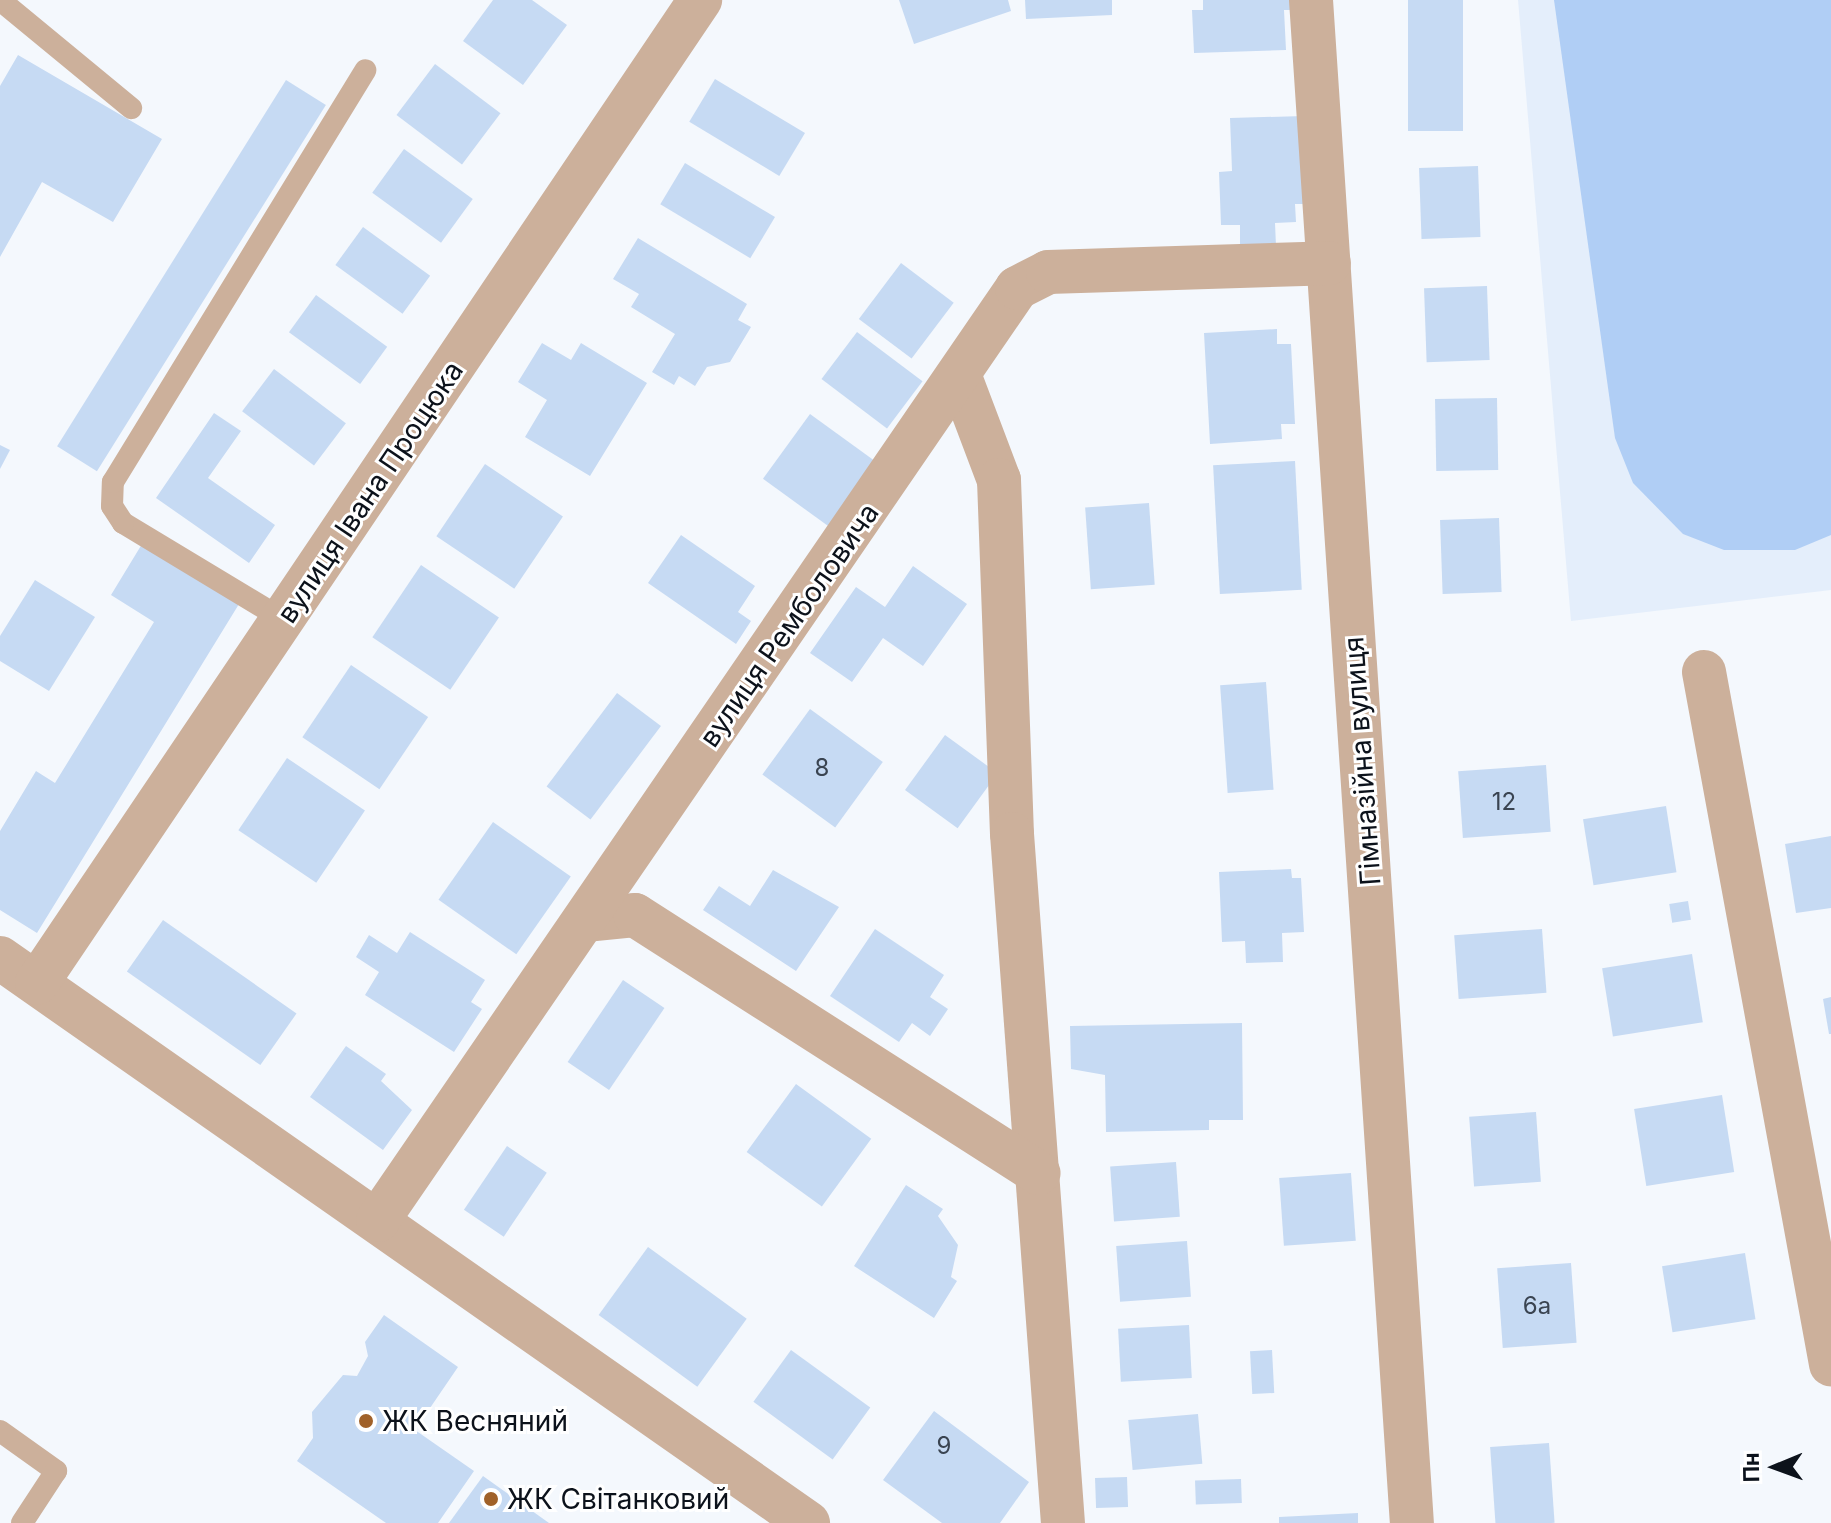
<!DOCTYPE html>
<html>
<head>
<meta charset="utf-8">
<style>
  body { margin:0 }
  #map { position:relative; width:1831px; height:1523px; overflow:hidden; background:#f4f8fd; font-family:Inter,sans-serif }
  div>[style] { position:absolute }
  .built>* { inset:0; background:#e4eefb }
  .green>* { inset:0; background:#b0cef5 }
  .building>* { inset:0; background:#c6daf3; transform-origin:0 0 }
  .service>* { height:22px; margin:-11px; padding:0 11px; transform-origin:11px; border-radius:11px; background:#ccb09b }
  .minor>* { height:44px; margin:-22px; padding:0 22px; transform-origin:22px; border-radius:22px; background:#ccb09b }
  .dots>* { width:22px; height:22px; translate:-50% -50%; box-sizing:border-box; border:4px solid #fff; border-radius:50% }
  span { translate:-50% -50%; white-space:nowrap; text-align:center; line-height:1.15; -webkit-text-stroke:6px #fff; paint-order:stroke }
  .number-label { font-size:24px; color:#3a4451 }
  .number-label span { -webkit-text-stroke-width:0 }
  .street-label { font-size:28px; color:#0c121b }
  .poi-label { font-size:28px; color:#0c121b }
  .left { translate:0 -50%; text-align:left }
  .north { position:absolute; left:1735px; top:1427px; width:80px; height:80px; -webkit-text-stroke:6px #fff; paint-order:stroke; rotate:269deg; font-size:22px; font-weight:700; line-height:32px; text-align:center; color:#0c121b }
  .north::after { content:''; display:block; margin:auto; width:28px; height:36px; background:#0c121b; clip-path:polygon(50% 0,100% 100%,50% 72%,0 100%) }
</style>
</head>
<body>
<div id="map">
  <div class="built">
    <i style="clip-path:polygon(1518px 0,1831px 0,1831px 590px,1571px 621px)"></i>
  </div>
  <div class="green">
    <i style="clip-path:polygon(1554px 0,1831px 0,1831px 535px,1795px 550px,1724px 550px,1683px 534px,1633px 483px,1615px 438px)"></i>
  </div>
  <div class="building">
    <i style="clip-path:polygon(493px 0,532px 0,567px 25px,523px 85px,463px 41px)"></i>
    <i style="clip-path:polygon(899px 0,1008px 0,1011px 11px,914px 44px)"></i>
    <i style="clip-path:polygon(1025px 0,1112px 0,1112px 15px,1026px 19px)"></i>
    <i style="clip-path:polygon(1203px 0,1292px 0,1293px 10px,1284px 10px,1286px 50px,1194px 53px,1192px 10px,1203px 10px)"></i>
    <i style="left:1408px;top:0;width:55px;height:131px"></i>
    <i style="clip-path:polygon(18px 55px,162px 139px,113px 222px,42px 182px,0 257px,0 86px)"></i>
    <i style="left:435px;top:64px;width:82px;height:64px;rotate:37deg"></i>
    <i style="left:715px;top:79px;width:105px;height:50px;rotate:31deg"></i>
    <i style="left:286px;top:80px;width:47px;height:432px;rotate:32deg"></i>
    <i style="clip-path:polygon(1304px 116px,1307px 204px,1295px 204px,1296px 222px,1275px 223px,1276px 246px,1240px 247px,1240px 225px,1221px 225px,1219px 172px,1232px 171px,1230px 118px)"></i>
    <i style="left:404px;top:149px;width:85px;height:54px;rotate:36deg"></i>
    <i style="left:685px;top:163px;width:105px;height:48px;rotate:31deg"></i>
    <i style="left:1478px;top:166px;width:71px;height:59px;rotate:88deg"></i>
    <i style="left:363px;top:227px;width:83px;height:47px;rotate:36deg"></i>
    <i style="clip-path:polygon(638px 238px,747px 304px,738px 320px,751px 327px,730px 362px,707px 367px,695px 386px,679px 376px,674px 385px,652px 372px,675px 334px,631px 307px,639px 294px,613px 279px)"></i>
    <i style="left:901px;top:263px;width:66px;height:70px;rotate:37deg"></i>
    <i style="left:1487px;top:286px;width:74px;height:63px;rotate:88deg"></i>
    <i style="left:316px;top:295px;width:88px;height:46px;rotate:36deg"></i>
    <i style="clip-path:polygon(1277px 329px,1277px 344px,1291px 344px,1295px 424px,1281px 424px,1282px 439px,1210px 444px,1204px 333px)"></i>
    <i style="left:857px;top:332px;width:82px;height:59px;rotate:37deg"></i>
    <i style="clip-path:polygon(542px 343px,571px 360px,581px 343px,647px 383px,590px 476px,525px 437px,547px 400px,518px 382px)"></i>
    <i style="left:274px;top:369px;width:90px;height:53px;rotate:37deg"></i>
    <i style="left:1497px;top:398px;width:72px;height:62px;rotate:89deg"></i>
    <i style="clip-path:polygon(214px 413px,241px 431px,208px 478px,275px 525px,249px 563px,156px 498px)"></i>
    <i style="left:810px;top:414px;width:84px;height:80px;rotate:36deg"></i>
    <i style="clip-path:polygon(0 445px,10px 450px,0 469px)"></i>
    <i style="left:1295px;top:461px;width:129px;height:82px;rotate:87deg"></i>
    <i style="left:485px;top:464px;width:94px;height:87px;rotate:34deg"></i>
    <i style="left:1149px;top:503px;width:82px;height:64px;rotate:86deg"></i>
    <i style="left:1499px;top:518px;width:74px;height:59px;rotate:88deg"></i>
    <i style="clip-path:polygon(681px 535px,755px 586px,738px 612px,751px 621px,736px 644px,648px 583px)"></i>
    <i style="clip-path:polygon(142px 544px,239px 604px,37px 933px,0 910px,0 831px,36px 771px,55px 783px,154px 622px,111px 595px)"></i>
    <i style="left:421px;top:565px;width:94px;height:87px;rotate:34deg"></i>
    <i style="clip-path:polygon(913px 566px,967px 604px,923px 666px,883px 638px,852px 682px,810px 653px,856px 587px,885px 607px)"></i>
    <i style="clip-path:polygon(35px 580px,95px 617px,49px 691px,0 661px,0 636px)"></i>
    <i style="left:351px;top:665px;width:93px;height:87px;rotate:34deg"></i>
    <i style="left:1266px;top:682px;width:108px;height:46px;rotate:86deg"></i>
    <i style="left:617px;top:693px;width:55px;height:117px;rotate:37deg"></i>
    <i style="left:810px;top:709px;width:90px;height:81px;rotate:36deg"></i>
    <i style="left:945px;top:735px;width:65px;height:68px;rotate:36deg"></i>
    <i style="left:287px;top:758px;width:94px;height:87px;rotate:34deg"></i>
    <i style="left:1546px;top:765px;width:67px;height:88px;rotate:86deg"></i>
    <i style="left:1666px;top:806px;width:67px;height:84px;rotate:81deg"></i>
    <i style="left:493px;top:822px;width:95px;height:95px;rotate:35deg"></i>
    <i style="clip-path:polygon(1831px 836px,1831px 908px,1796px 913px,1785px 844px)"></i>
    <i style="clip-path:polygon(1291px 869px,1292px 878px,1301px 878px,1304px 932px,1282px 933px,1283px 962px,1246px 963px,1245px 941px,1222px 942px,1219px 872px)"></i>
    <i style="clip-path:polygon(773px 870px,839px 907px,796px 971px,703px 910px,719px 886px,750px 906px)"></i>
    <i style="left:1688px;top:901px;width:19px;height:19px;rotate:81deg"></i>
    <i style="left:163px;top:920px;width:163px;height:63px;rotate:35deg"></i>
    <i style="clip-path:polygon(875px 929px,944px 975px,930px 997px,948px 1009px,930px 1036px,912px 1023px,899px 1042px,830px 996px)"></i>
    <i style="left:1542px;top:929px;width:64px;height:88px;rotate:86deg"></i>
    <i style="clip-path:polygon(410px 932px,485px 980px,471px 1002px,482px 1009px,454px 1052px,365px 995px,379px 972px,356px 957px,369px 935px,397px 953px)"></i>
    <i style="left:1692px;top:954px;width:69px;height:91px;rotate:81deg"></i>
    <i style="left:623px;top:980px;width:50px;height:99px;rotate:34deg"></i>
    <i style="clip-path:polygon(1831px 997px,1831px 1034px,1829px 1034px,1823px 999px)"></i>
    <i style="clip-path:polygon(1242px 1023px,1243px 1120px,1209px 1120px,1209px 1130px,1106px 1132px,1105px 1075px,1071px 1069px,1070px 1026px)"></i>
    <i style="clip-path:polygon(346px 1046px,386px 1074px,381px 1081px,412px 1110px,383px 1150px,310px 1097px)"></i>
    <i style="left:796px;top:1084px;width:93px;height:84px;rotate:36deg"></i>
    <i style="left:1722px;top:1095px;width:78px;height:89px;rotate:81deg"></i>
    <i style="left:1536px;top:1112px;width:70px;height:67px;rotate:86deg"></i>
    <i style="left:507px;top:1146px;width:48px;height:77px;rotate:34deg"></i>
    <i style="left:1176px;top:1162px;width:55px;height:66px;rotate:86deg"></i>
    <i style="left:1351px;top:1173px;width:68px;height:72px;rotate:86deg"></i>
    <i style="clip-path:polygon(906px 1185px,943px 1209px,938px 1216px,958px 1245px,951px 1277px,957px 1281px,934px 1318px,854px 1266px)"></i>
    <i style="left:1187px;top:1241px;width:56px;height:71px;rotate:86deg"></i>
    <i style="left:648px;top:1247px;width:122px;height:84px;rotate:36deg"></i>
    <i style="left:1745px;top:1253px;width:67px;height:84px;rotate:81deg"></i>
    <i style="left:1571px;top:1263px;width:80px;height:74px;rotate:86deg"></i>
    <i style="clip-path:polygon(384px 1315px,458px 1367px,415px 1430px,474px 1471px,438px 1523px,386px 1523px,297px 1461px,313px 1438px,312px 1412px,343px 1375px,357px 1376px,368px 1356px,365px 1342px)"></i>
    <i style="left:1189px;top:1325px;width:53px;height:71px;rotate:87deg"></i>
    <i style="left:791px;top:1350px;width:98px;height:64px;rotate:36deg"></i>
    <i style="left:1272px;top:1350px;width:43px;height:22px;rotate:87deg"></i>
    <i style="clip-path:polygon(934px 1411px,1029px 1482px,1000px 1523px,942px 1523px,883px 1480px)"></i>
    <i style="left:1198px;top:1414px;width:50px;height:70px;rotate:85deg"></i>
    <i style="left:1549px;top:1443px;width:80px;height:59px;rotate:86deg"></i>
    <i style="clip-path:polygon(483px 1476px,549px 1523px,449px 1523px)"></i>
    <i style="left:1127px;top:1477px;width:30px;height:32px;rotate:88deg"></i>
    <i style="left:1241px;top:1479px;width:24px;height:46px;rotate:88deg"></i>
    <i style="clip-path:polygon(1358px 1513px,1358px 1523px,1279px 1523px,1279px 1517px)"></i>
  </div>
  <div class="service">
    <i style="left:0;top:0;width:170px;rotate:39.5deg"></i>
    <i style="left:284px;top:620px;width:188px;rotate:-148.9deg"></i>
    <i style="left:123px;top:523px;width:20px;rotate:-123deg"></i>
    <i style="left:112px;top:506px;width:24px;rotate:-88deg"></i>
    <i style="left:113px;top:482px;width:483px;rotate:-58.5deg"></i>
    <i style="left:0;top:1431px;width:69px;rotate:35.5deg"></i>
    <i style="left:56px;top:1471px;width:62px;rotate:123.2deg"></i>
  </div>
  <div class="minor">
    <i style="left:1311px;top:0;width:1526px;rotate:86.21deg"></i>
    <i style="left:960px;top:377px;width:110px;rotate:69.3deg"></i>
    <i style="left:999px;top:480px;width:354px;rotate:87.9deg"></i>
    <i style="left:1012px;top:834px;width:691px;rotate:85.77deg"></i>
    <i style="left:1704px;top:672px;width:704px;rotate:79.6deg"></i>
    <i style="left:585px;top:920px;width:50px;rotate:-5.7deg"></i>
    <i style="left:635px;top:915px;width:479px;rotate:32.6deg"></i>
    <i style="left:0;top:958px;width:986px;rotate:34.96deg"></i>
    <i style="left:37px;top:983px;width:1186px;rotate:-56deg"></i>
    <i style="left:378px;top:1220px;width:1130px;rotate:-55.56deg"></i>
    <i style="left:1017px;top:288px;width:35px;rotate:-27deg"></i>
    <i style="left:1048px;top:272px;width:281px;rotate:-1.8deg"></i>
  </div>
  <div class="dots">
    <i style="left:366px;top:1421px;background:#a06129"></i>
    <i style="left:491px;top:1499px;background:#a06129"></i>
  </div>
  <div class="number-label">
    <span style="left:822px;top:768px">8</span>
    <span style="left:1504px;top:802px">12</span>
    <span style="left:1537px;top:1306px">6а</span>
    <span style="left:944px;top:1446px">9</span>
  </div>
  <div class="street-label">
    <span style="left:370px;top:492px;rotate:-56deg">вулиця Івана Процюка</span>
    <span style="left:789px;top:625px;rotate:-55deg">вулиця Ремболовича</span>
    <span style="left:1362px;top:761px;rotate:-94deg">Гімназійна вулиця</span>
  </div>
  <div class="poi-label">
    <span class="left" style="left:382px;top:1421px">ЖК Весняний</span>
    <span class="left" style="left:507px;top:1499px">ЖК Світанковий</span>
  </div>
  <div class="north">Пн</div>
</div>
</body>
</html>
